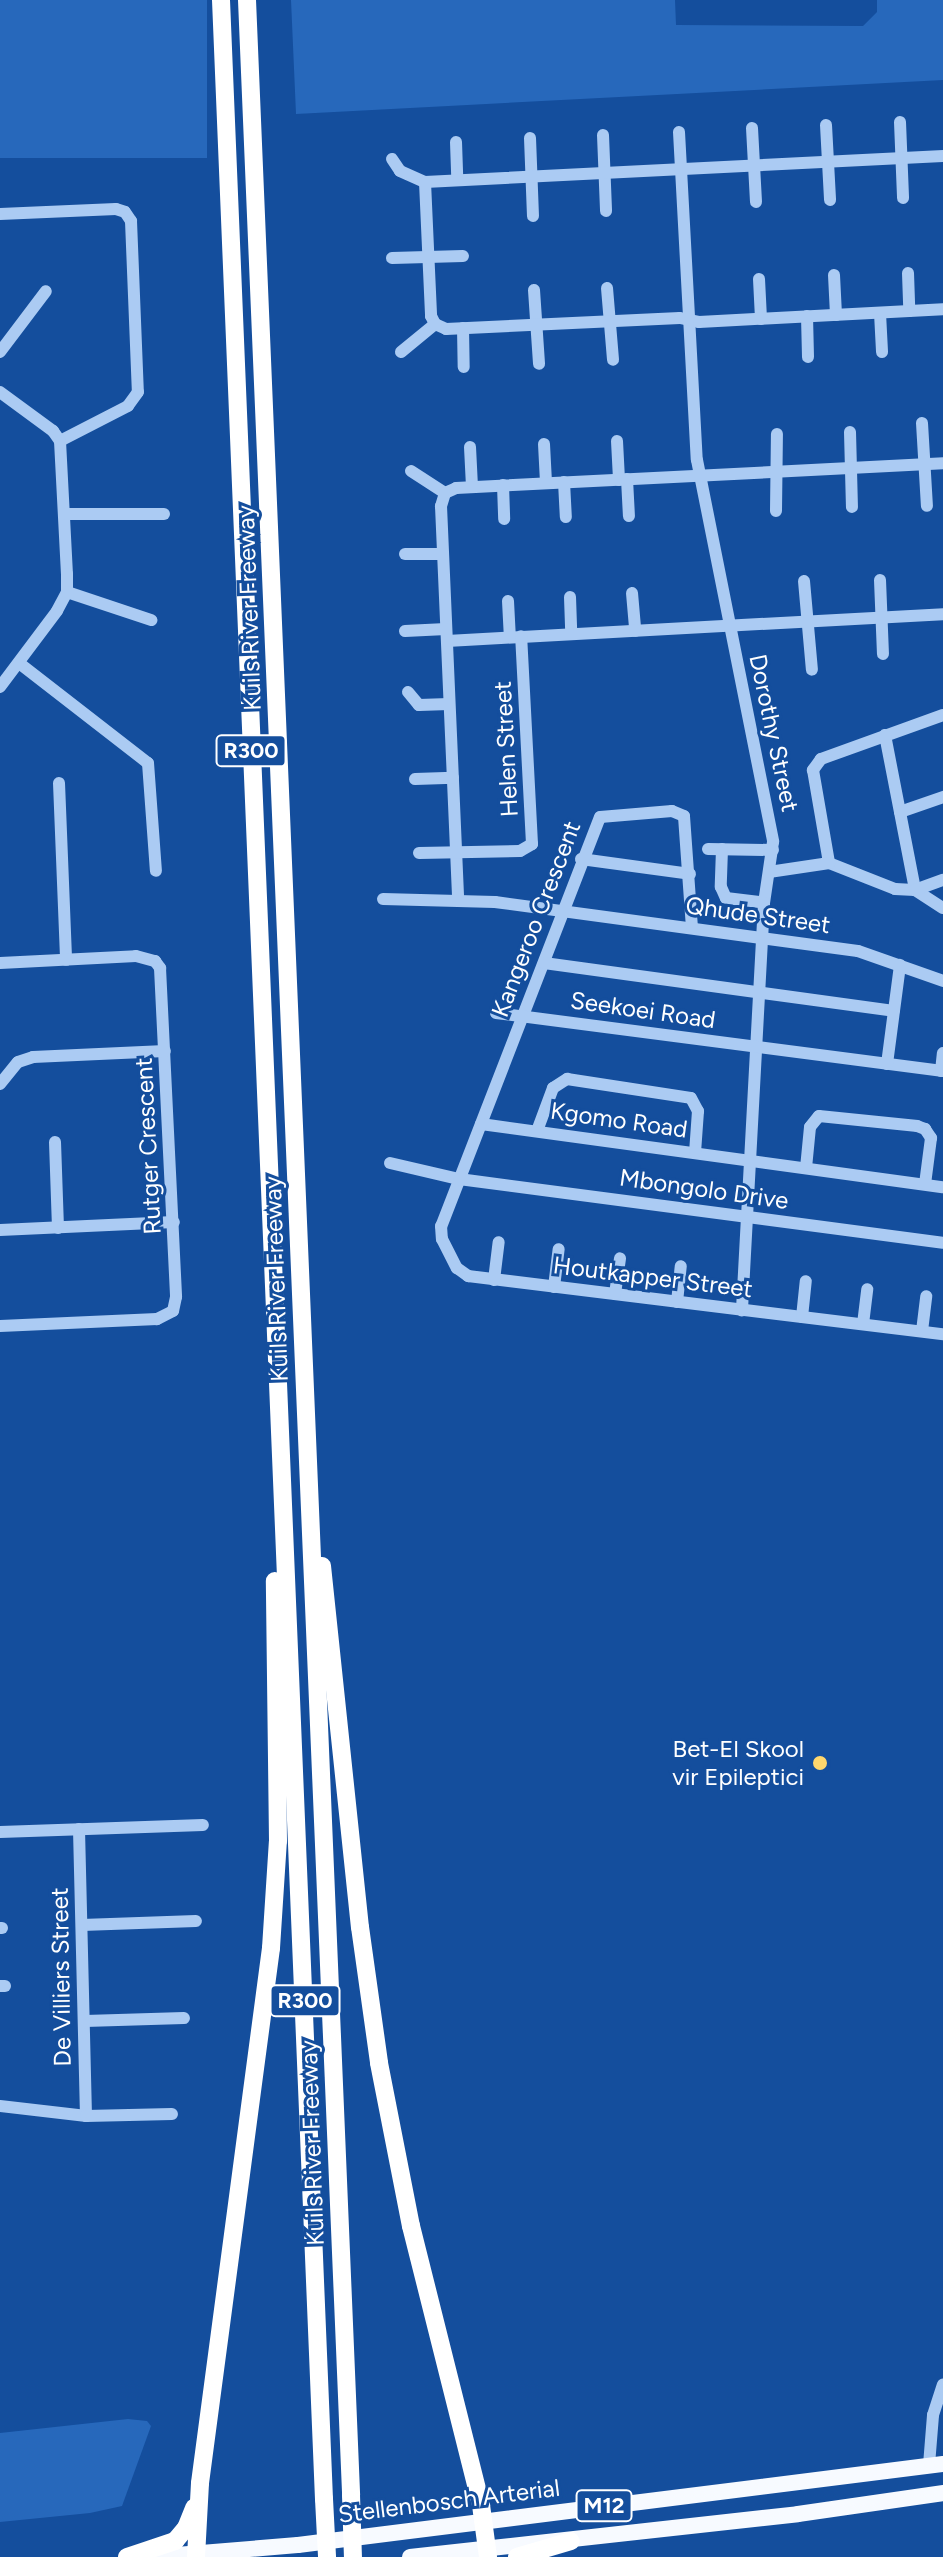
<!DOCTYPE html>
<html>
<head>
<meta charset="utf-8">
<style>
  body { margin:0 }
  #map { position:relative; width:943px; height:2557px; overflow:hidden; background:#144e9d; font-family:Figtree,sans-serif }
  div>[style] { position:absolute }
  .green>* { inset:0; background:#2768bb; transform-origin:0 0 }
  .minor>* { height:12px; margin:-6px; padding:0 6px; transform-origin:6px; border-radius:6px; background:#abcbf3 }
  .major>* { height:16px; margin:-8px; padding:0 8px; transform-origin:8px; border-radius:8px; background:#f7faff }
  .highway>* { height:18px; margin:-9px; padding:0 9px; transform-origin:9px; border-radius:9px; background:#fff }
  .highway-bridge>* { height:18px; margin:-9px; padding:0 9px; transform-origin:9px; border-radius:9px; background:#fff }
  .dots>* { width:22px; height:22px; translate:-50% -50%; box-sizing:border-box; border:4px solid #144e9d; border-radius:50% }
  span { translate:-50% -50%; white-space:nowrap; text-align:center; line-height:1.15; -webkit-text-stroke:6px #144e9d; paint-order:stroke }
  .shield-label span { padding:2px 6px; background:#144e9d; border:2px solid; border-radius:6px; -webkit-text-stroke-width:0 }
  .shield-label { font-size:22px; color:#fff; font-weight:700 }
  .street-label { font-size:24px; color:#fff }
  .poi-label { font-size:24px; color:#fff }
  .right { translate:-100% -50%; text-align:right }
</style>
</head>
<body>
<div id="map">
  <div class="green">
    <i style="left:0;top:0;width:207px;height:158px"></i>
    <i style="clip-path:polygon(291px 0,675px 0,676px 25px,863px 26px,877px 12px,877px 0,943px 0,943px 80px,296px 114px)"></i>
    <i style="clip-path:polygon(128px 2419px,147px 2421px,151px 2426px,122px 2506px,90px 2513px,0 2522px,0 2433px)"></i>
  </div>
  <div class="minor">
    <i style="left:900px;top:122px;width:76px;rotate:87.7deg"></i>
    <i style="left:826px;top:125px;width:75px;rotate:86.9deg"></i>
    <i style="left:752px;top:128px;width:74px;rotate:86.9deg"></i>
    <i style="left:679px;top:132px;width:328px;rotate:86.9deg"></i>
    <i style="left:697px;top:460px;width:389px;rotate:78.7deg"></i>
    <i style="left:773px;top:842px;width:62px;rotate:98.4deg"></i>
    <i style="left:764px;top:903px;width:408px;rotate:93.1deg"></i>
    <i style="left:603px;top:135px;width:76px;rotate:87.7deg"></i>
    <i style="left:530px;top:138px;width:78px;rotate:87.8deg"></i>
    <i style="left:456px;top:142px;width:38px;rotate:88deg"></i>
    <i style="left:392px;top:159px;width:14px;rotate:56deg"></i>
    <i style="left:400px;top:171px;width:27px;rotate:24deg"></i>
    <i style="left:425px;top:182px;width:519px;rotate:-2.87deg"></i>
    <i style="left:425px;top:182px;width:134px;rotate:87.4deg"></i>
    <i style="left:431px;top:316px;width:9px;rotate:63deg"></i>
    <i style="left:0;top:214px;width:116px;rotate:-2.5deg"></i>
    <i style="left:116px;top:209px;width:9px;rotate:18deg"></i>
    <i style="left:125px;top:212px;width:11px;rotate:56deg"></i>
    <i style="left:131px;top:221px;width:171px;rotate:87.7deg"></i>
    <i style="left:138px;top:392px;width:17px;rotate:126deg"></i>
    <i style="left:128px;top:406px;width:76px;rotate:152.8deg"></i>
    <i style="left:392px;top:258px;width:71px;rotate:-1.6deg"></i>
    <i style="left:908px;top:273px;width:38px;rotate:88deg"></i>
    <i style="left:834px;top:275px;width:40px;rotate:87.1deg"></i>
    <i style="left:759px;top:279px;width:40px;rotate:87.1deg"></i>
    <i style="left:607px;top:288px;width:72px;rotate:85.2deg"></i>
    <i style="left:534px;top:290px;width:74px;rotate:86.1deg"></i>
    <i style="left:880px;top:313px;width:39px;rotate:87deg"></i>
    <i style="left:807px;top:316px;width:41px;rotate:88.6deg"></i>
    <i style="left:463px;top:328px;width:39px;rotate:89deg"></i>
    <i style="left:0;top:352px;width:76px;rotate:-53deg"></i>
    <i style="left:401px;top:352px;width:44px;rotate:-39.5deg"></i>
    <i style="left:435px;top:324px;width:12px;rotate:24deg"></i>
    <i style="left:446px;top:329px;width:234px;rotate:-2.7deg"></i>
    <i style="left:680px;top:318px;width:19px;rotate:12deg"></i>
    <i style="left:699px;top:322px;width:244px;rotate:-3deg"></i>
    <i style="left:0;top:392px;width:66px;rotate:36.3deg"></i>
    <i style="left:53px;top:431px;width:12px;rotate:55deg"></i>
    <i style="left:60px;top:441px;width:133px;rotate:87deg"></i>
    <i style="left:67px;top:574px;width:18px;rotate:90deg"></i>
    <i style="left:67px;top:592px;width:21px;rotate:118deg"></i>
    <i style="left:57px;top:611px;width:95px;rotate:126.9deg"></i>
    <i style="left:922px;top:423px;width:83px;rotate:86.6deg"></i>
    <i style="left:850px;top:432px;width:75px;rotate:88.5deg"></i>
    <i style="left:617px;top:441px;width:39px;rotate:87deg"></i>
    <i style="left:544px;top:444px;width:39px;rotate:87deg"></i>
    <i style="left:470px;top:447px;width:40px;rotate:87.1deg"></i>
    <i style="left:411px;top:471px;width:40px;rotate:32.9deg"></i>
    <i style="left:445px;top:493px;width:12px;rotate:-24deg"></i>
    <i style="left:456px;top:488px;width:488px;rotate:-2.9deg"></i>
    <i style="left:627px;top:479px;width:37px;rotate:87deg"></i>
    <i style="left:564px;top:482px;width:35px;rotate:87deg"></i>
    <i style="left:503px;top:485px;width:34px;rotate:88deg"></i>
    <i style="left:445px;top:493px;width:14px;rotate:107deg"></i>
    <i style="left:441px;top:506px;width:393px;rotate:87.5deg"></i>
    <i style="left:776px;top:511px;width:77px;rotate:-89.3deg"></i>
    <i style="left:66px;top:514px;width:98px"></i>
    <i style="left:405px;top:554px;width:38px"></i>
    <i style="left:880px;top:580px;width:74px;rotate:87.7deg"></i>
    <i style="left:804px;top:581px;width:89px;rotate:84.9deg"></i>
    <i style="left:67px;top:592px;width:89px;rotate:18.4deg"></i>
    <i style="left:632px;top:593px;width:38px;rotate:85deg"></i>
    <i style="left:570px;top:597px;width:37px;rotate:88deg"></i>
    <i style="left:508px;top:601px;width:36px;rotate:87deg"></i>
    <i style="left:405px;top:631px;width:41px;rotate:-2.8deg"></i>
    <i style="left:447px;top:641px;width:497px;rotate:-3.1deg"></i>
    <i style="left:19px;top:663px;width:163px;rotate:37.8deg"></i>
    <i style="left:148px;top:763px;width:108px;rotate:85.8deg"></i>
    <i style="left:408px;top:692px;width:17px;rotate:50deg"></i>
    <i style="left:419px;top:705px;width:30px;rotate:-2deg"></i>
    <i style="left:943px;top:715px;width:130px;rotate:160.2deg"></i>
    <i style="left:821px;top:759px;width:14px;rotate:126deg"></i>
    <i style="left:813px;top:770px;width:94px;rotate:80.2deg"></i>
    <i style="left:829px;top:863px;width:71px;rotate:21.5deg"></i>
    <i style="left:895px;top:889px;width:20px;rotate:3deg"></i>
    <i style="left:915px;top:890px;width:33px;rotate:33deg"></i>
    <i style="left:885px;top:735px;width:158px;rotate:79deg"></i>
    <i style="left:915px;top:890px;width:30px;rotate:-20deg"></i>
    <i style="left:415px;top:779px;width:38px;rotate:-2deg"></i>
    <i style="left:59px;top:783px;width:177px;rotate:87.7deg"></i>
    <i style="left:900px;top:812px;width:46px;rotate:-19.2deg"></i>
    <i style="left:708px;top:849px;width:65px;rotate:0.9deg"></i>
    <i style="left:722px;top:849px;width:38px;rotate:92deg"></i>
    <i style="left:721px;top:887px;width:12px;rotate:66deg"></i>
    <i style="left:726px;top:898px;width:38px;rotate:7deg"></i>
    <i style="left:419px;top:853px;width:101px;rotate:-1.1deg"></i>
    <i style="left:520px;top:851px;width:14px;rotate:-30deg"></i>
    <i style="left:532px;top:844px;width:208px;rotate:-93deg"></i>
    <i style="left:581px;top:859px;width:110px;rotate:7.8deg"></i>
    <i style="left:769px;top:872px;width:61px;rotate:-8.5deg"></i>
    <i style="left:383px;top:899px;width:112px;rotate:1.5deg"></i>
    <i style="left:495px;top:902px;width:366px;rotate:7.7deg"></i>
    <i style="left:858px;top:951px;width:90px;rotate:19.4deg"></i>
    <i style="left:692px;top:928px;width:112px;rotate:-94.1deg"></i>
    <i style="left:684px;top:816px;width:13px;rotate:-157deg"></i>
    <i style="left:672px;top:811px;width:72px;rotate:175.2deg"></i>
    <i style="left:600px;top:817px;width:439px;rotate:111.2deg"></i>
    <i style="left:441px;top:1226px;width:13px;rotate:86deg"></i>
    <i style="left:442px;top:1239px;width:33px;rotate:63deg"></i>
    <i style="left:457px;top:1268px;width:14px;rotate:36deg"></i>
    <i style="left:468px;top:1276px;width:479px;rotate:7deg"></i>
    <i style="left:0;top:963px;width:136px;rotate:-2.9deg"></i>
    <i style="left:136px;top:956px;width:20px;rotate:15deg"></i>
    <i style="left:155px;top:961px;width:9px;rotate:54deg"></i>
    <i style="left:160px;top:968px;width:329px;rotate:87.2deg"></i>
    <i style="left:176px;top:1297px;width:14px;rotate:102deg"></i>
    <i style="left:173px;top:1311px;width:18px;rotate:153deg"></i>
    <i style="left:157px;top:1319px;width:157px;rotate:177.4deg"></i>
    <i style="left:544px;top:963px;width:353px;rotate:7.8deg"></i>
    <i style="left:496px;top:1013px;width:451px;rotate:7.4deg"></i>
    <i style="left:887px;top:1064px;width:100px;rotate:-82.5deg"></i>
    <i style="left:941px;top:1071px;width:18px;rotate:-84deg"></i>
    <i style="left:0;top:1084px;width:28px;rotate:-51deg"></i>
    <i style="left:18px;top:1062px;width:16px;rotate:-18deg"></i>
    <i style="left:33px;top:1057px;width:132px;rotate:-2.6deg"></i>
    <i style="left:481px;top:1124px;width:466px;rotate:7.8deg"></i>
    <i style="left:537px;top:1131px;width:46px;rotate:-69.6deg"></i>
    <i style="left:553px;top:1088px;width:17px;rotate:-33deg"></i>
    <i style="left:567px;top:1079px;width:125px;rotate:8.7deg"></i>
    <i style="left:691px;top:1098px;width:15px;rotate:62deg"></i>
    <i style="left:698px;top:1111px;width:42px;rotate:94.1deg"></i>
    <i style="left:55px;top:1142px;width:86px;rotate:88deg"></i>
    <i style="left:390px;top:1163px;width:71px;rotate:13.1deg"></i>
    <i style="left:459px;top:1179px;width:488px;rotate:7.5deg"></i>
    <i style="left:806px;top:1168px;width:41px;rotate:-84.4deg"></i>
    <i style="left:810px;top:1127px;width:14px;rotate:-51deg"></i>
    <i style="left:819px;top:1116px;width:99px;rotate:5.8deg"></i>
    <i style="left:917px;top:1126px;width:9px;rotate:21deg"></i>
    <i style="left:925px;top:1129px;width:11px;rotate:56deg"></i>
    <i style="left:931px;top:1138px;width:46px;rotate:97.4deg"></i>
    <i style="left:0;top:1230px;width:174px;rotate:-2.6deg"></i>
    <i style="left:494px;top:1280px;width:38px;rotate:-83deg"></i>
    <i style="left:554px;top:1287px;width:38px;rotate:-83deg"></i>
    <i style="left:615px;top:1294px;width:36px;rotate:-82deg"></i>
    <i style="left:677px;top:1302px;width:36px;rotate:-84deg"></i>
    <i style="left:802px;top:1317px;width:36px;rotate:-84deg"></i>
    <i style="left:863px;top:1324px;width:35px;rotate:-83deg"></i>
    <i style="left:922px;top:1331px;width:35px;rotate:-83deg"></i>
    <i style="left:0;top:1832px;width:203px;rotate:-2deg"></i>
    <i style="left:82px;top:1925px;width:114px;rotate:-2deg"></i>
    <i style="left:0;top:1928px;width:2px"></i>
    <i style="left:0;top:1986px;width:5px"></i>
    <i style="left:85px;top:2021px;width:99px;rotate:-1.7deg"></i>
    <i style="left:0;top:2106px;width:87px;rotate:6.6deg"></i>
    <i style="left:86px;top:2116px;width:287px;rotate:-91.4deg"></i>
    <i style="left:86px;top:2116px;width:86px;rotate:-1.3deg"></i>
    <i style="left:929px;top:2465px;width:50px;rotate:-85.4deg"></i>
    <i style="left:933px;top:2415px;width:32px;rotate:-72deg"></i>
  </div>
  <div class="major">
    <i style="left:152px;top:2557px;width:146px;rotate:-4.7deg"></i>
    <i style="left:298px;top:2545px;width:650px;rotate:-7.16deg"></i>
    <i style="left:410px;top:2557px;width:390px;rotate:-6.3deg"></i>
    <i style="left:798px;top:2514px;width:147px;rotate:-8.2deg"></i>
  </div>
  <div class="highway">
    <i style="left:221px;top:0;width:2501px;rotate:87.64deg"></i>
    <i style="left:247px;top:0;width:2497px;rotate:87.61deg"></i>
    <i style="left:322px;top:1566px;width:363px;rotate:84deg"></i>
    <i style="left:360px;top:1927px;width:137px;rotate:82deg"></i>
    <i style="left:379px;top:2063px;width:166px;rotate:78.9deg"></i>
    <i style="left:411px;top:2226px;width:288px;rotate:75.9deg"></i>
    <i style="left:481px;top:2505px;width:52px;rotate:82.3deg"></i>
    <i style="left:127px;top:2557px;width:51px;rotate:-18.4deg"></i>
    <i style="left:175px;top:2541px;width:17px;rotate:-50deg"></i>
    <i style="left:186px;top:2528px;width:22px;rotate:-68deg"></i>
    <i style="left:196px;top:2557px;width:74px;rotate:-86.9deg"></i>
    <i style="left:200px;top:2483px;width:540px;rotate:-82.44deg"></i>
    <i style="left:271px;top:1948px;width:107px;rotate:-86.3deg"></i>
    <i style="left:278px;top:1841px;width:260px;rotate:-90.7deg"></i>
    <i style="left:517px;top:2557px;width:56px;rotate:-16.5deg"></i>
  </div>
  <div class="highway-bridge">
    <i style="left:351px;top:2495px;width:62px;rotate:88.2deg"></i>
    <i style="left:324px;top:2499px;width:58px;rotate:87deg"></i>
  </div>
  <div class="dots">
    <i style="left:820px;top:1763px;background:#ffd76d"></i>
  </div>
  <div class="shield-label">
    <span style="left:251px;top:751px">R300</span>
    <span style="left:305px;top:2001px">R300</span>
    <span style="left:604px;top:2506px">M12</span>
  </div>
  <div class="street-label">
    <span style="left:249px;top:608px;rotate:-92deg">Kuils River Freeway</span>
    <span style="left:774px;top:733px;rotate:78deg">Dorothy Street</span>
    <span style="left:506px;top:749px;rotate:-93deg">Helen Street</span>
    <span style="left:758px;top:915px;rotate:8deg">Qhude Street</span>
    <span style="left:536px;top:919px;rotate:-69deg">Kangeroo Crescent</span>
    <span style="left:643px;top:1010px;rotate:8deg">Seekoei Road</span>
    <span style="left:619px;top:1120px;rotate:8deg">Kgomo Road</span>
    <span style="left:148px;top:1146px;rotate:-93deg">Rutger Crescent</span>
    <span style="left:704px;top:1189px;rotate:8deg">Mbongolo Drive</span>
    <span style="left:653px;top:1277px;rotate:7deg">Houtkapper Street</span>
    <span style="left:276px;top:1279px;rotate:-92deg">Kuils River Freeway</span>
    <span style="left:61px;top:1977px;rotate:-91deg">De Villiers Street</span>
    <span style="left:312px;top:2143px;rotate:-92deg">Kuils River Freeway</span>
    <span style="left:449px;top:2501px;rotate:-7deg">Stellenbosch Arterial</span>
  </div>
  <div class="poi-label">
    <span class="right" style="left:804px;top:1763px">Bet-El Skool<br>vir Epileptici</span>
  </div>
</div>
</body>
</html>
